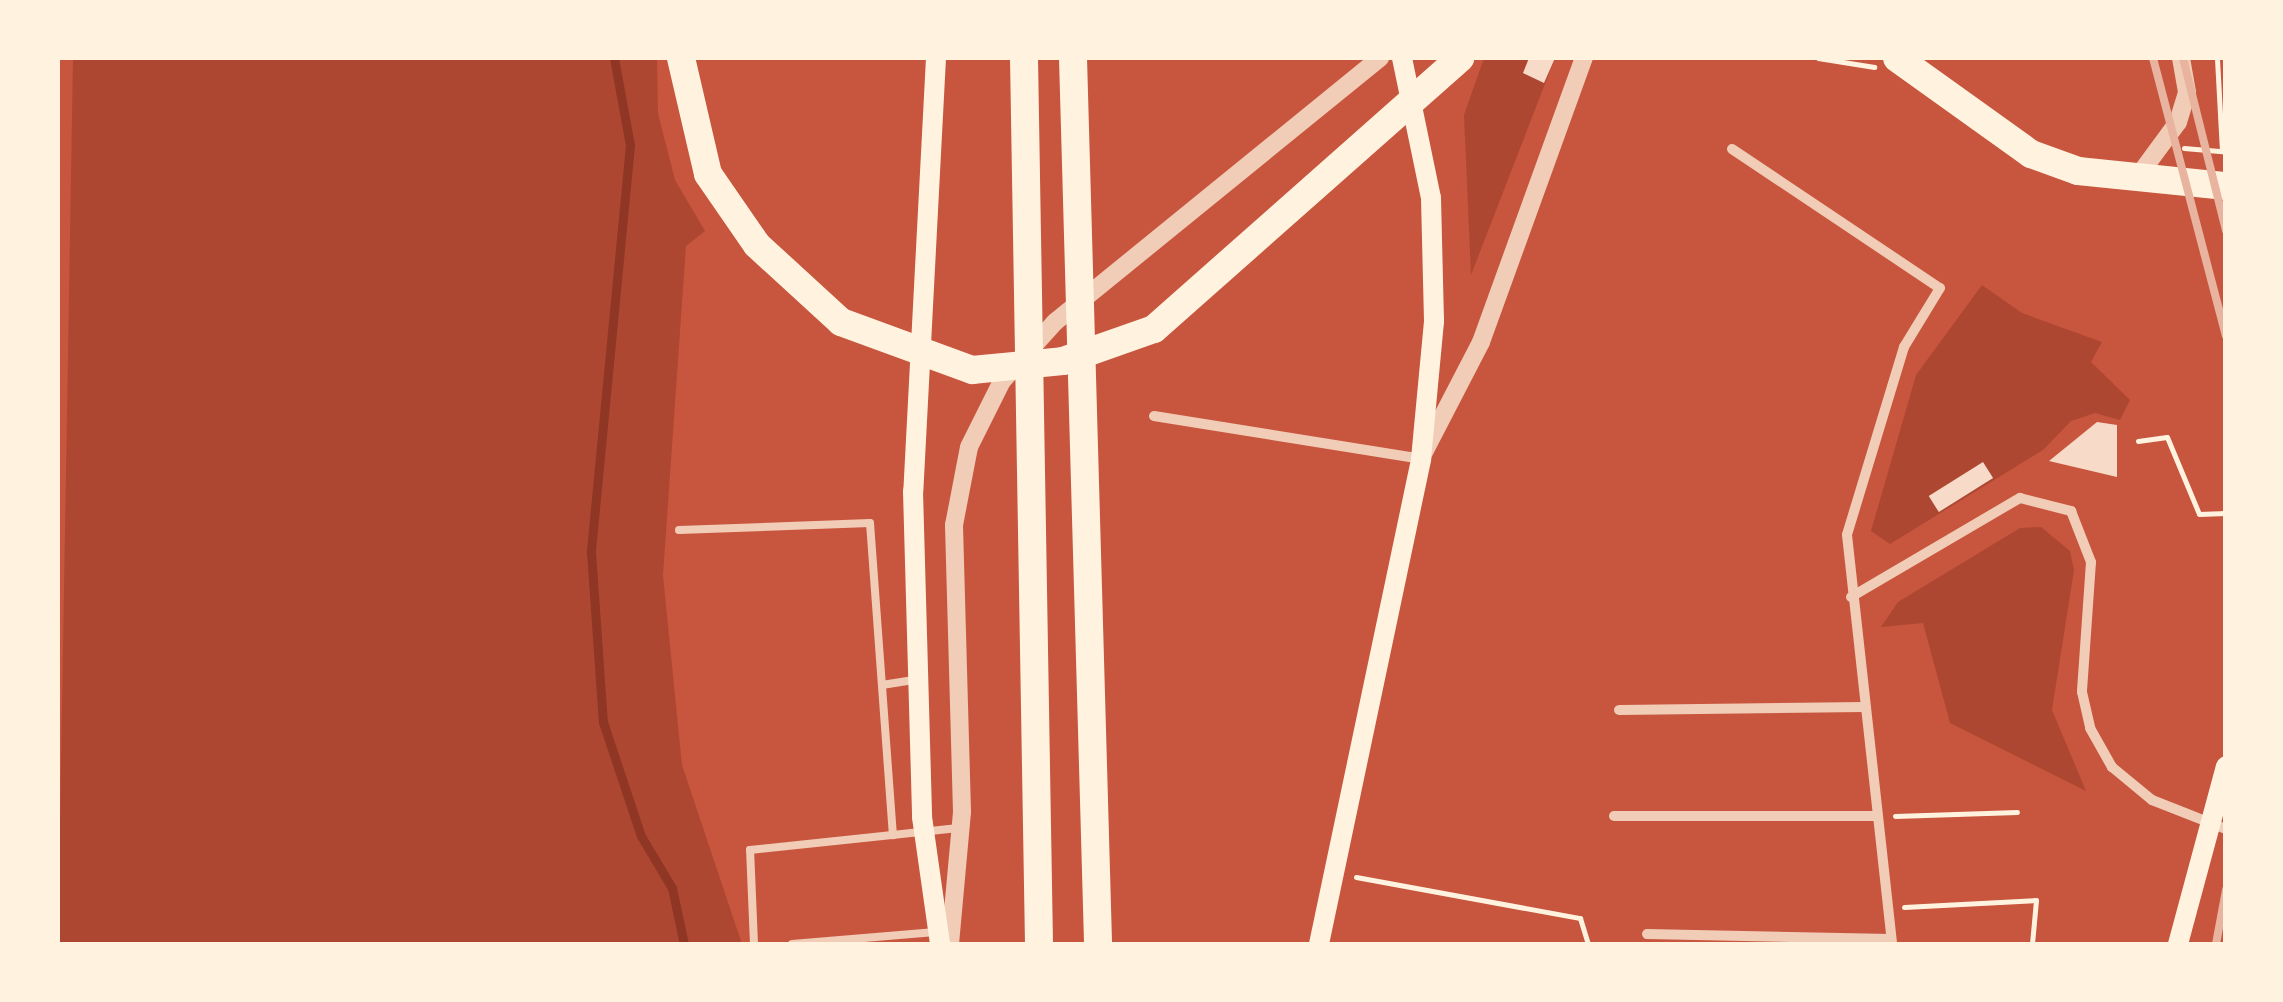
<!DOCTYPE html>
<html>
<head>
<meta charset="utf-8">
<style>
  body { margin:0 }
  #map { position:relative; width:2283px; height:1002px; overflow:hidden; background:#c8553d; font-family:Inter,sans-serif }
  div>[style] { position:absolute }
  .green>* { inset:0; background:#ae4732 }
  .stream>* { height:9px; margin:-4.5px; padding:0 4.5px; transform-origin:4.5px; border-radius:4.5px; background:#8f3625 }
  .building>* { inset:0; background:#f7dbc8; transform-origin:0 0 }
  .path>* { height:5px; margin:-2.5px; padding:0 2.5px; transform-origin:2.5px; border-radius:2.5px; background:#fff3e0 }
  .service>* { height:8px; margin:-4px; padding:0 4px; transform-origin:4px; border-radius:4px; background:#f1ccb7 }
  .minor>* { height:10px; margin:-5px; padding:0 5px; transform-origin:5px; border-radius:5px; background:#f1ccb7 }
  .tertiary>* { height:18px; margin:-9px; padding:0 9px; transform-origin:9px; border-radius:9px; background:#f1ccb7 }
  .secondary>* { height:20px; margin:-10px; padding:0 10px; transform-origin:10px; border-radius:10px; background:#fff3e0 }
  .motorway>* { height:28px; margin:-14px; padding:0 14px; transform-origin:14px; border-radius:14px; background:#fff3e0 }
  .rail>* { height:8px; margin:-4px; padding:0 4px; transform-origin:4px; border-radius:4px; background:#e9b49f }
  span { translate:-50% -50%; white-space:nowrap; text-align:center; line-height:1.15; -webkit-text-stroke:8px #fff3e0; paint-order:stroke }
  .frame { position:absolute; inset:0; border:60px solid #fff3e0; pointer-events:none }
</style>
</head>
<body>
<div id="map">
  <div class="green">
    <i style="clip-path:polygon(73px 58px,657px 58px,658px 113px,675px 180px,705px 231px,686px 246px,663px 575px,682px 765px,742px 944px,58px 944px)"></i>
    <i style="clip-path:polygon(1484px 58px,1555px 58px,1471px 275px,1464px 115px)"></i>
    <i style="clip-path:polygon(1982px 285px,2022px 313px,2102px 342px,2091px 362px,2130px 400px,2120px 420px,2095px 413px,2071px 421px,2043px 450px,1890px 544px,1871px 531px,1916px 375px)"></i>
    <i style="clip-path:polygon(2041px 527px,2070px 551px,2074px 570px,2052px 710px,2086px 791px,1950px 723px,1923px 623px,1881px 627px,1898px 602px,2020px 528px)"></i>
  </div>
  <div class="stream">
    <i style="left:614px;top:58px;width:88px;rotate:79.6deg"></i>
    <i style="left:630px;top:145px;width:409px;rotate:95.5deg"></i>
    <i style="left:591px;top:552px;width:170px;rotate:86deg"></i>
    <i style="left:603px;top:722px;width:120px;rotate:71.6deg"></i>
    <i style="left:641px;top:836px;width:61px;rotate:59.2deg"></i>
    <i style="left:672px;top:888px;width:57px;rotate:77.9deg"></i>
  </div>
  <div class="building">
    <i style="clip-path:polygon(1529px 58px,1555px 58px,1544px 83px,1523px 73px)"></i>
    <i style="clip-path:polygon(2097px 422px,2117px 425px,2117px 477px,2049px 461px)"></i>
    <i style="left:1983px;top:462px;width:19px;height:64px;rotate:58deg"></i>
  </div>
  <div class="path">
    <i style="left:1818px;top:58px;width:57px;rotate:9.1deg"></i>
    <i style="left:2184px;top:148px;width:38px;rotate:5deg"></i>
    <i style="left:2222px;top:151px;width:93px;rotate:-93.1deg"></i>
    <i style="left:2138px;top:441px;width:29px;rotate:-8deg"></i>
    <i style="left:2167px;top:437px;width:83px;rotate:67.4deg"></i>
    <i style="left:2199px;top:514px;width:27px;rotate:-2deg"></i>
    <i style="left:1895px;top:816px;width:122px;rotate:-1.9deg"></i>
    <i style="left:1356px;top:877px;width:228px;rotate:10.4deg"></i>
    <i style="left:1580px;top:918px;width:27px;rotate:73deg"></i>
    <i style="left:1904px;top:907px;width:132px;rotate:-3deg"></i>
    <i style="left:2036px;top:900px;width:44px;rotate:95.2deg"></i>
  </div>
  <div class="service">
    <i style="left:679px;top:530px;width:191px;rotate:-2.1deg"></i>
    <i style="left:870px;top:523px;width:313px;rotate:85.8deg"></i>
    <i style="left:882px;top:685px;width:32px;rotate:-9deg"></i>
    <i style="left:754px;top:944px;width:94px;rotate:-92.4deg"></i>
    <i style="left:750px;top:850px;width:212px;rotate:-6deg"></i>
    <i style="left:792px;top:944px;width:144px;rotate:-4.8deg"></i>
  </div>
  <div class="minor">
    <i style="left:1732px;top:149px;width:250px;rotate:33.8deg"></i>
    <i style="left:1940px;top:288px;width:69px;rotate:121.4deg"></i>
    <i style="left:1904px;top:347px;width:196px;rotate:106.9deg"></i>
    <i style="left:1847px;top:535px;width:411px;rotate:83.7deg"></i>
    <i style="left:1154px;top:416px;width:270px;rotate:9.1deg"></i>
    <i style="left:1851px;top:597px;width:196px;rotate:-30.4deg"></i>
    <i style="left:2020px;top:498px;width:53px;rotate:14.3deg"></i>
    <i style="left:2071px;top:511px;width:55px;rotate:68.6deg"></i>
    <i style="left:2091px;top:562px;width:130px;rotate:94deg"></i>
    <i style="left:2082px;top:692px;width:37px;rotate:77deg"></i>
    <i style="left:2090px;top:728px;width:45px;rotate:60.6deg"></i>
    <i style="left:2112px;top:767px;width:52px;rotate:39.5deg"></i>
    <i style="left:2152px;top:800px;width:79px;rotate:21.4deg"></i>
    <i style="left:1619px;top:710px;width:245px;rotate:-0.7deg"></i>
    <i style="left:1614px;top:816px;width:263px"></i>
    <i style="left:1647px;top:934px;width:244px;rotate:1.2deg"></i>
  </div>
  <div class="tertiary">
    <i style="left:2136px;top:179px;width:71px;rotate:-53.6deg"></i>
    <i style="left:2178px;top:122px;width:31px;rotate:-73deg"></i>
    <i style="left:2187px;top:92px;width:35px;rotate:-100deg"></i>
    <i style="left:1423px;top:454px;width:126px;rotate:-62.6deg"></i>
    <i style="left:1481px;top:342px;width:302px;rotate:-70.1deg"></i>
    <i style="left:950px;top:944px;width:133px;rotate:-84.8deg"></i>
    <i style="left:962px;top:812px;width:287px;rotate:-91.6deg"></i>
    <i style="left:954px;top:525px;width:79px;rotate:-79.1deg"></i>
    <i style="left:969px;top:447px;width:74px;rotate:-63.4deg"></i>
    <i style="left:1002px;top:381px;width:79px;rotate:-48.1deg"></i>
    <i style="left:1055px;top:322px;width:419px;rotate:-39.1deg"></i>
  </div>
  <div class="secondary">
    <i style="left:936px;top:58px;width:434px;rotate:93deg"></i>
    <i style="left:913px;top:491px;width:326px;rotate:88.4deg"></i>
    <i style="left:922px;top:817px;width:128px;rotate:81.9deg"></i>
    <i style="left:1319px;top:944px;width:496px;rotate:-78.1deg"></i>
    <i style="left:1421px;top:459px;width:139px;rotate:-84.6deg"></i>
    <i style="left:1434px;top:321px;width:123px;rotate:-91.4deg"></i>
    <i style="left:1431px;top:198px;width:143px;rotate:-101.7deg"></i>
    <i style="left:2178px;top:944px;width:184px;rotate:-74.9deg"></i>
  </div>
  <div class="motorway">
    <i style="left:681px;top:58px;width:119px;rotate:76.9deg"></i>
    <i style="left:708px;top:174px;width:86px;rotate:55.4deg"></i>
    <i style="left:757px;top:245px;width:114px;rotate:42.5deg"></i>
    <i style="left:841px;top:322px;width:140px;rotate:20.1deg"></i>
    <i style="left:972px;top:370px;width:91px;rotate:-5.6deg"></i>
    <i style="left:1063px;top:361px;width:96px;rotate:-19.4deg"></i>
    <i style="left:1154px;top:329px;width:409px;rotate:-41.5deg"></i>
    <i style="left:1024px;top:58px;width:886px;rotate:89.03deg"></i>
    <i style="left:1073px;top:58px;width:886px;rotate:88.38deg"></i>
    <i style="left:1897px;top:58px;width:165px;rotate:35.6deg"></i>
    <i style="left:2031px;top:154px;width:50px;rotate:19.9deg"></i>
    <i style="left:2078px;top:171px;width:149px;rotate:5.8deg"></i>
  </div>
  <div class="rail">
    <i style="left:2153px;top:58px;width:287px;rotate:75.3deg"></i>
    <i style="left:2183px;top:58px;width:178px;rotate:76deg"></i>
    <i style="left:2216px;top:944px;width:55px;rotate:-79.5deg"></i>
  </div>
  <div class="frame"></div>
</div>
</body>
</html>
